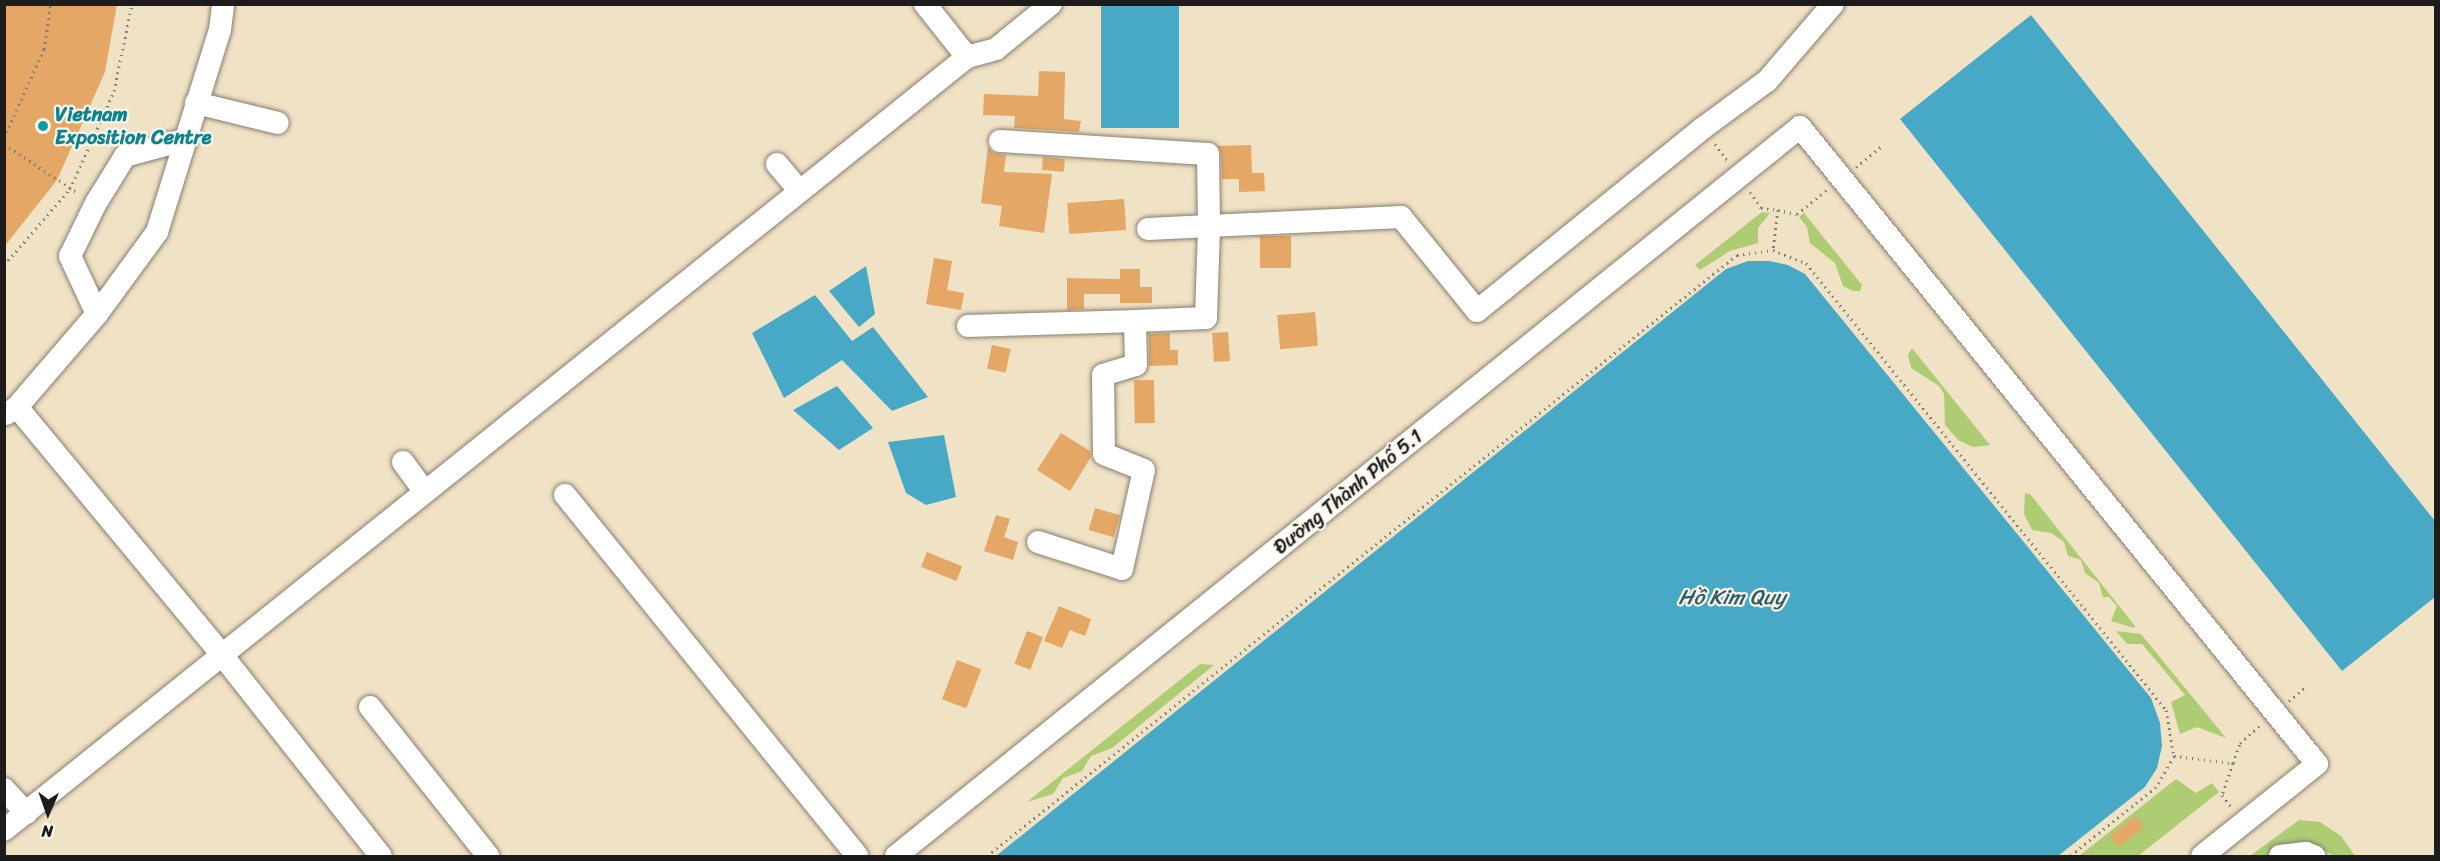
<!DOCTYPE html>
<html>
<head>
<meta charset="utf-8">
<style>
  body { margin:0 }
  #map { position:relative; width:2440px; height:861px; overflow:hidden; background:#f0e2c5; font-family:Sriracha,sans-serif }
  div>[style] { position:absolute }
  .green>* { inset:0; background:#adcc73 }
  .water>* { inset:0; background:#48a9c7; transform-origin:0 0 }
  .building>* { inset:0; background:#e4a765; transform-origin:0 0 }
  .path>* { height:3px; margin-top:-1.5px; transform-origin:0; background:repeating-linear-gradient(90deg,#867f70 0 1.5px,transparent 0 6px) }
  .roads { filter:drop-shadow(0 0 2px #867f70) drop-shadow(0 0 2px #867f70) }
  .minor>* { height:22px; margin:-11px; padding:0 11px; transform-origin:11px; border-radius:11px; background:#fff }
  .dots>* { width:16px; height:16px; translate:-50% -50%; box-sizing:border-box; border:3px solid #fbf7ec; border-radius:50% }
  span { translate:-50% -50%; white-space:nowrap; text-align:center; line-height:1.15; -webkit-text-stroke:4.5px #fbf7ec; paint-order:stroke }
  .culture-label { font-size:20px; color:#0d838f; font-weight:700 }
  .left { translate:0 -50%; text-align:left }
  .street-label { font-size:20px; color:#1c1c1c }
  .water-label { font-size:21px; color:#305b69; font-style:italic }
  .frame { position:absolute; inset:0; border:6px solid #1c1c1c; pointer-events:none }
  .north { position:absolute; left:18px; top:783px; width:60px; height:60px; -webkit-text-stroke:4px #fbf7ec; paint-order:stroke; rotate:182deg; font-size:16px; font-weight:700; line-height:24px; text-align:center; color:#1c1c1c }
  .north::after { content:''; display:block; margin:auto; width:21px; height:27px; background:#1c1c1c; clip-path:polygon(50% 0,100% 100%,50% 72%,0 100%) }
</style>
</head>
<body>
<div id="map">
  <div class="green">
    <i style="clip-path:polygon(1762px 212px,1770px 213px,1758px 228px,1758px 243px,1730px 251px,1700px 270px,1695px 265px)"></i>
    <i style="clip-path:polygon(1804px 213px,1862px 285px,1860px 291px,1853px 291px,1843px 286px,1835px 263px,1810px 243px,1807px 227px,1799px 217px)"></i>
    <i style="clip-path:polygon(1912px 348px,1990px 445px,1973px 447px,1958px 440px,1945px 425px,1944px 394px,1939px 386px,1911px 368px,1908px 355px)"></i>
    <i style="clip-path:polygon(2025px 493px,2030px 494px,2135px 626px,2134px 628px,2111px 621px,2117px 606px,2109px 597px,2103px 597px,2099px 583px,2085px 573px,2081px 560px,2068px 556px,2064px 542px,2051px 533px,2032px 530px,2024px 514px)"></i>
    <i style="clip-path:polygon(2116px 631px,2141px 634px,2226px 738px,2197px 727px,2180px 734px,2171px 702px,2185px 695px,2142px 644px,2127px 644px)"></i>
    <i style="clip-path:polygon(1200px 664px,1214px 665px,1112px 748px,1091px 756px,1082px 771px,1063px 778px,1053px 794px,1027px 802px)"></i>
    <i style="clip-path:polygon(2176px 779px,2196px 793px,2212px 783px,2219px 792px,2138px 856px,2079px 856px)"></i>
    <i style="clip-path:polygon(2299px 820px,2320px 822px,2341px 836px,2355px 856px,2334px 856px,2322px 849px,2280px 848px,2269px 856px,2250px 856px)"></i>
  </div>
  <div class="water">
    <i style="left:1101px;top:5px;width:78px;height:123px"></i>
    <i style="clip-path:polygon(2031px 15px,2435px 521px,2435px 597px,2342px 671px,1900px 119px)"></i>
    <i style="clip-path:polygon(1748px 261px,1769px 261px,1788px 265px,1805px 274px,2151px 698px,2160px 723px,2162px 746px,2157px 768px,2145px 787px,2058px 856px,996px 856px,1726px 269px)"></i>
    <i style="clip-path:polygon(866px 266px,875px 314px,859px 327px,829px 291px)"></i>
    <i style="clip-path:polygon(815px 295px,852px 341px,873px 327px,928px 397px,892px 411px,842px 360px,784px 398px,752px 333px)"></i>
    <i style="clip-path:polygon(837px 386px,873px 428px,839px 450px,793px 410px)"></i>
    <i style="clip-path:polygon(944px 435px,956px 497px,926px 505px,906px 493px,888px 442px)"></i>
  </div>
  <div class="building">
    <i style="clip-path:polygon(4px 4px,117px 4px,105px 72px,57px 180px,4px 247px)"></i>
    <i style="clip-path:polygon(1039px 71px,1065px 72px,1064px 119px,1081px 121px,1079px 132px,1014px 128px,1015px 116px,983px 115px,984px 94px,1038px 96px)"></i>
    <i style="clip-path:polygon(1251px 145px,1252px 173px,1264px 173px,1265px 191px,1239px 192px,1239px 179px,1222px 179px,1221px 154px,1218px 146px)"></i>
    <i style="clip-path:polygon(988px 147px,993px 153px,1006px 155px,1004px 172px,1052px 174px,1044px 233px,999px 226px,1002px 206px,981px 203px)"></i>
    <i style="left:1043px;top:157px;width:22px;height:13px;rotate:5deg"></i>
    <i style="left:1124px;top:199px;width:31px;height:57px;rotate:86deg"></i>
    <i style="left:1291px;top:236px;width:32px;height:31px;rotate:90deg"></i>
    <i style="clip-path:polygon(934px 258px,952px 261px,947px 290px,964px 293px,961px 310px,926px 304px)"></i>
    <i style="clip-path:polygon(1120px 269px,1140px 269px,1140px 287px,1152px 287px,1152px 303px,1120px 303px,1120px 294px,1084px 294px,1084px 309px,1067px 310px,1067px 278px,1120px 279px)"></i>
    <i style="left:1315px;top:312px;width:34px;height:38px;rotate:85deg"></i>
    <i style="left:1228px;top:332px;width:29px;height:16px;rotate:86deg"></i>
    <i style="clip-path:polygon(1170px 333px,1170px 350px,1178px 350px,1178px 365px,1149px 366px,1149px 334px)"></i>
    <i style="left:992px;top:345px;width:19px;height:24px;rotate:12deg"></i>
    <i style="left:1154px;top:380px;width:43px;height:20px;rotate:89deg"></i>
    <i style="clip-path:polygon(1061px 433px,1090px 451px,1091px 457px,1070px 491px,1037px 470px)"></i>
    <i style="left:1095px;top:508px;width:26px;height:23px;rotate:16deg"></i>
    <i style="clip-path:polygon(996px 515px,1010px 519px,1004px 537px,1018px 542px,1013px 560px,984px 551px)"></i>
    <i style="left:927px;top:552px;width:38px;height:16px;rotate:22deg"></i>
    <i style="clip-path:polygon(1059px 606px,1091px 619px,1085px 636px,1070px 630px,1062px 648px,1044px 641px)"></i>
    <i style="left:1027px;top:631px;width:17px;height:35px;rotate:21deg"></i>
    <i style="left:957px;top:660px;width:26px;height:42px;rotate:21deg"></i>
    <i style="left:2135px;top:816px;width:14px;height:32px;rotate:51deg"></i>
  </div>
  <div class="path">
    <i style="left:4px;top:138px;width:98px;rotate:-65.8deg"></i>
    <i style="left:44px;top:49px;width:46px;rotate:-81.2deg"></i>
    <i style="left:4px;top:144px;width:89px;rotate:33.5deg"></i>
    <i style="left:1715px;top:144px;width:20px;rotate:53deg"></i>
    <i style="left:1856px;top:167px;width:33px;rotate:-39deg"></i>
    <i style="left:1750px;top:192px;width:19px;rotate:55deg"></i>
    <i style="left:1761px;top:208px;width:17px;rotate:7deg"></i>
    <i style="left:1778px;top:210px;width:40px;rotate:97.1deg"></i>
    <i style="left:1778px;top:210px;width:19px;rotate:12deg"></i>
    <i style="left:1797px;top:214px;width:38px;rotate:-39deg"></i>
    <i style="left:4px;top:265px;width:101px;rotate:-49deg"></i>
    <i style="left:70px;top:189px;width:107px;rotate:-65.8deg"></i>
    <i style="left:114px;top:91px;width:89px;rotate:-78.3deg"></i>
    <i style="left:2289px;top:701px;width:23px;rotate:-40deg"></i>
    <i style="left:2174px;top:756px;width:59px;rotate:6.8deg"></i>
    <i style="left:2233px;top:763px;width:34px;rotate:109deg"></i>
    <i style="left:2222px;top:795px;width:16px;rotate:52deg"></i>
    <i style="left:2233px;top:763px;width:21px;rotate:-71deg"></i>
    <i style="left:2240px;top:743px;width:28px;rotate:-41deg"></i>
    <i style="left:987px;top:856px;width:961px;rotate:-38.71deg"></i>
    <i style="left:1737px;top:255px;width:36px;rotate:-8deg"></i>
    <i style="left:1773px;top:250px;width:35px;rotate:22deg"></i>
    <i style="left:1806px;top:263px;width:574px;rotate:51.15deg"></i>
    <i style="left:2166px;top:710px;width:47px;rotate:80.1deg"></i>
    <i style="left:2174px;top:756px;width:36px;rotate:120deg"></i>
    <i style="left:2156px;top:787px;width:110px;rotate:141.3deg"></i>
  </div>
  <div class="roads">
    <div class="minor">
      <i style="left:925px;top:4px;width:68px;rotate:51.6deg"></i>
      <i style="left:196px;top:103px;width:84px;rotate:13.7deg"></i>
      <i style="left:1000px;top:141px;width:208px;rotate:3.6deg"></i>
      <i style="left:1208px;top:154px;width:72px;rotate:89.2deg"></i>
      <i style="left:1209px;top:226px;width:61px;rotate:177.2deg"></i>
      <i style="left:777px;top:164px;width:35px;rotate:50deg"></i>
      <i style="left:97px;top:314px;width:64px;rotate:-115deg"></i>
      <i style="left:70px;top:256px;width:59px;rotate:-63.9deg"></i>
      <i style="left:96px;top:203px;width:55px;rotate:-58.3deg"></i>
      <i style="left:125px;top:156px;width:64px;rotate:-15.3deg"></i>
      <i style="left:968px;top:326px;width:167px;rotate:-1.7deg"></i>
      <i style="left:17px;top:407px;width:322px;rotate:50.4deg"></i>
      <i style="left:222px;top:655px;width:256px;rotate:51.7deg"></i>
      <i style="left:6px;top:414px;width:13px;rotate:-32deg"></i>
      <i style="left:17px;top:407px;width:123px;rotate:-49.3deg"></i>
      <i style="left:97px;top:314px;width:102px;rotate:-53.8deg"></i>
      <i style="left:157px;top:232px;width:212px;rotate:-72.7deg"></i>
      <i style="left:220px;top:30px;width:26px;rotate:-83deg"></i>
      <i style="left:403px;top:462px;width:37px;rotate:54deg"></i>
      <i style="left:565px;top:495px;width:464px;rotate:51deg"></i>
      <i style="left:1038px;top:542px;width:88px;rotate:17.8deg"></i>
      <i style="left:1122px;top:569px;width:101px;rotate:-77.5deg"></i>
      <i style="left:1144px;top:470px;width:43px;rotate:-158.2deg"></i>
      <i style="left:1104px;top:454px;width:79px;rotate:-90.7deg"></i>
      <i style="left:1103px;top:375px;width:34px;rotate:-17deg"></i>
      <i style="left:1136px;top:365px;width:44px;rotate:-91.3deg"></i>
      <i style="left:1135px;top:321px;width:71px;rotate:-2.4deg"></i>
      <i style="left:1206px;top:318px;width:92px;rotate:-88.1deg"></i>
      <i style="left:1209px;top:226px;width:192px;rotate:-2.7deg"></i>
      <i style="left:1401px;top:217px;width:121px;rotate:51deg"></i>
      <i style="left:1477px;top:311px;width:291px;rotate:-39deg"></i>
      <i style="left:1703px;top:128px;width:79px;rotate:-36.3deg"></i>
      <i style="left:1767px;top:81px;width:101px;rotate:-49.4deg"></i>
      <i style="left:370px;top:707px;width:190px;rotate:51.6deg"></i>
      <i style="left:4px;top:789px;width:33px;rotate:47deg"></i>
      <i style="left:4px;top:830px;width:1235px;rotate:-38.75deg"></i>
      <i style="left:967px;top:57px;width:30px;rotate:-15deg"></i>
      <i style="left:996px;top:49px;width:71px;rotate:-39.3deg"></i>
      <i style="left:896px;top:856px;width:1161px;rotate:-38.88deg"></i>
      <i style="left:1800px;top:127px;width:820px;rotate:50.94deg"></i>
      <i style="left:2317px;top:764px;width:147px;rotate:141.3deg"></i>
      <i style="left:2280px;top:856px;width:26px;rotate:-7deg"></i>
      <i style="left:2306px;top:853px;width:9px;rotate:21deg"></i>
    </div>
  </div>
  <div class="dots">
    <i style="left:43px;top:126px;background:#0f9aa8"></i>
  </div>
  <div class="culture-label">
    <span class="left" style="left:55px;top:126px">Vietnam<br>Exposition Centre</span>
  </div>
  <div class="street-label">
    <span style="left:1348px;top:492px;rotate:-39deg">Đường Thành Phố 5.1</span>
  </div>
  <div class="water-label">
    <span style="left:1732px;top:597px">Hồ Kim Quy</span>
  </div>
  <div class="frame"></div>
  <div class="north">N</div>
</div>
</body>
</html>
